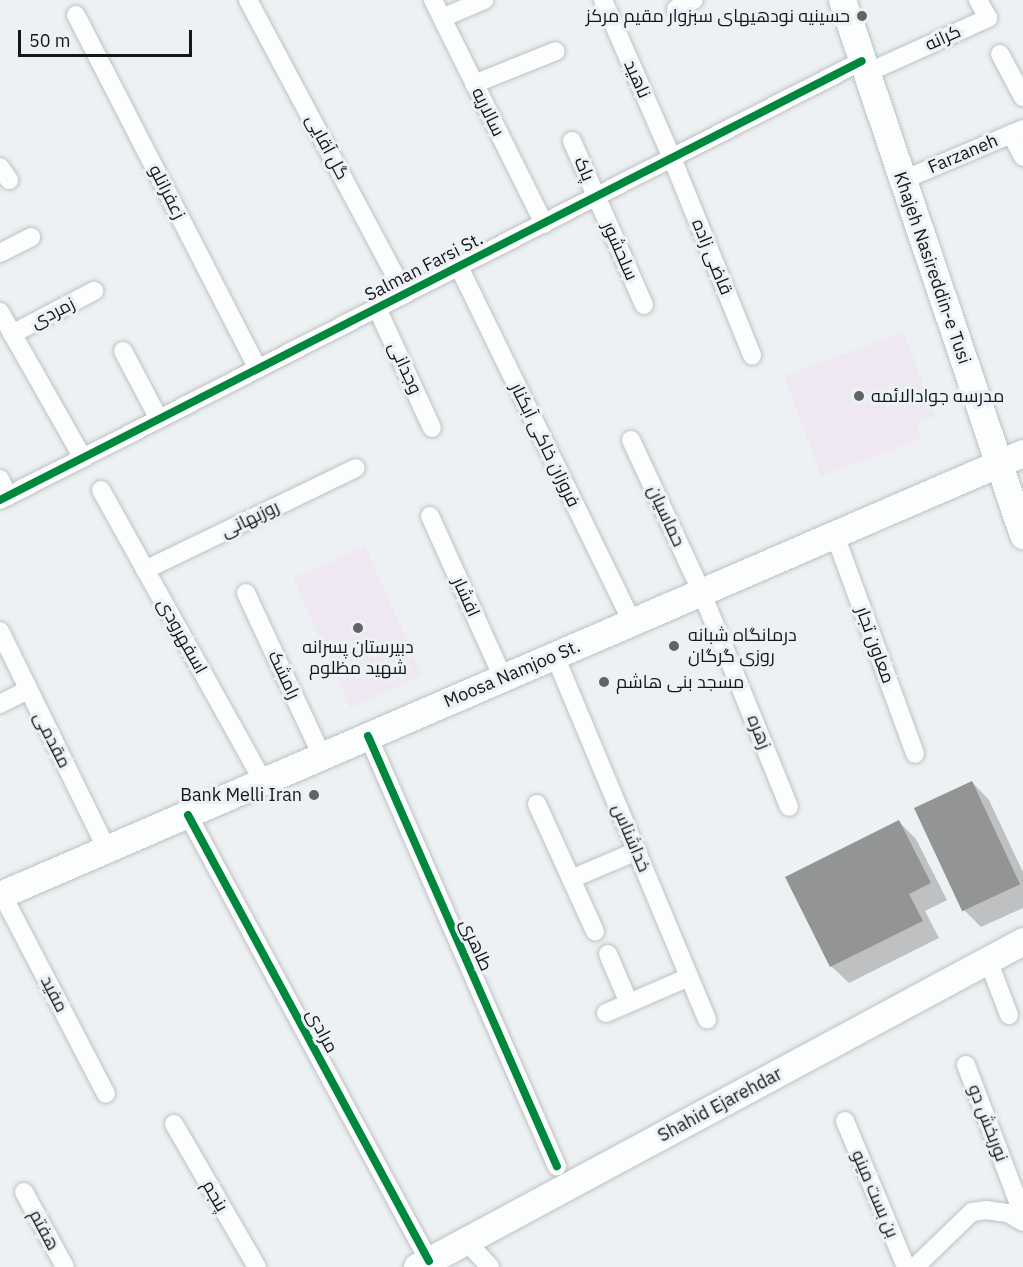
<!DOCTYPE html>
<html>
<head>
<meta charset="utf-8">
<style>
  body { margin:0 }
  #map { position:relative; width:1023px; height:1267px; overflow:hidden; background:#eef1f3; font-family:"IBM Plex Sans",Cairo,sans-serif }
  div>[style] { position:absolute }
  .education>* { inset:0; background:#efe8f3; transform-origin:0 0 }
  .shadow>* { inset:0; background:#0003 }
  .building>* { inset:0; background:#939494; transform-origin:0 0 }
  .roads { filter:drop-shadow(0 0 2px #bfc1c3) drop-shadow(0 0 2px #bfc1c3) }
  .minor>* { height:18px; margin:-9px; padding:0 9px; transform-origin:9px; border-radius:9px; background:#fcfdfd }
  .secondary>* { height:27px; margin:-13.5px; padding:0 13.5px; transform-origin:13.5px; border-radius:13.5px; background:#fcfdfd }
  .cycleway>* { height:8px; margin:-4px; padding:0 4px; transform-origin:4px; border-radius:4px; background:#00873e }
  .dots>* { width:16px; height:16px; translate:-50% -50%; box-sizing:border-box; border:3px solid #ecf1f5; border-radius:50% }
  span { translate:-50% -50%; white-space:nowrap; text-align:center; line-height:1.15; -webkit-text-stroke:6px #ecf1f5; paint-order:stroke }
  .poi-label { font-size:18px; color:#151718 }
  .right { translate:-100% -50%; text-align:right }
  .left { translate:0 -50%; text-align:left }
  .street-label { font-size:18px; color:#151718 }
  .scale { position:absolute; left:18px; top:30px; width:174px; height:27px; box-sizing:border-box; border:3px solid #151718; border-top:0; padding-left:8px; font-size:18px; line-height:21px; white-space:nowrap; color:#151718; -webkit-text-stroke:4px #ecf1f5; paint-order:stroke }
</style>
</head>
<body>
<div id="map">
  <div class="education">
    <i style="clip-path:polygon(904px 332px,935px 416px,916px 423px,921px 439px,821px 476px,784px 376px)"></i>
    <i style="left:365px;top:546px;width:142px;height:79px;rotate:66deg"></i>
  </div>
  <div class="shadow">
    <i style="clip-path:polygon(972px 782px,989px 800px,1023px 872px,1023px 908px,981px 927px,964px 910px)"></i>
    <i style="clip-path:polygon(899px 822px,916px 839px,947px 900px,925px 911px,939px 938px,849px 983px,831px 966px)"></i>
  </div>
  <div class="building">
    <i style="left:972px;top:781px;width:114px;height:64px;rotate:65deg"></i>
    <i style="clip-path:polygon(899px 820px,931px 883px,909px 894px,923px 921px,830px 967px,785px 877px)"></i>
  </div>
  <div class="roads">
    <div class="minor">
      <i style="left:248px;top:0;width:333px;rotate:61.9deg"></i>
      <i style="left:433px;top:0;width:250px;rotate:63.6deg"></i>
      <i style="left:603px;top:0;width:172px;rotate:66.4deg"></i>
      <i style="left:672px;top:158px;width:213px;rotate:67.9deg"></i>
      <i style="left:676px;top:9px;width:20px;rotate:-27deg"></i>
      <i style="left:76px;top:15px;width:398px;rotate:62.8deg"></i>
      <i style="left:442px;top:18px;width:46px;rotate:-23.2deg"></i>
      <i style="left:1000px;top:54px;width:49px;rotate:61.9deg"></i>
      <i style="left:880px;top:67px;width:119px;rotate:-24.4deg"></i>
      <i style="left:988px;top:18px;width:21px;rotate:-119deg"></i>
      <i style="left:474px;top:84px;width:88px;rotate:-21.9deg"></i>
      <i style="left:1011px;top:134px;width:26px;rotate:62deg"></i>
      <i style="left:572px;top:141px;width:179px;rotate:66.3deg"></i>
      <i style="left:0;top:167px;width:16px;rotate:55deg"></i>
      <i style="left:903px;top:180px;width:130px;rotate:-23deg"></i>
      <i style="left:0;top:253px;width:35px;rotate:-27deg"></i>
      <i style="left:459px;top:267px;width:395px;rotate:64deg"></i>
      <i style="left:377px;top:308px;width:132px;rotate:65.4deg"></i>
      <i style="left:0;top:312px;width:168px;rotate:60.4deg"></i>
      <i style="left:12px;top:334px;width:93px;rotate:-27.7deg"></i>
      <i style="left:123px;top:351px;width:77px;rotate:62.1deg"></i>
      <i style="left:631px;top:440px;width:166px;rotate:65.1deg"></i>
      <i style="left:701px;top:591px;width:233px;rotate:67.8deg"></i>
      <i style="left:0;top:479px;width:19px;rotate:65deg"></i>
      <i style="left:101px;top:490px;width:333px;rotate:60.9deg"></i>
      <i style="left:0;top:500px;width:967px;rotate:-26.99deg"></i>
      <i style="left:430px;top:516px;width:178px;rotate:65.7deg"></i>
      <i style="left:835px;top:535px;width:233px;rotate:69.9deg"></i>
      <i style="left:145px;top:570px;width:234px;rotate:-25.8deg"></i>
      <i style="left:246px;top:593px;width:180px;rotate:65deg"></i>
      <i style="left:0;top:631px;width:243px;rotate:63.9deg"></i>
      <i style="left:555px;top:656px;width:394px;rotate:67.3deg"></i>
      <i style="left:0;top:704px;width:30px;rotate:-27deg"></i>
      <i style="left:368px;top:736px;width:470px;rotate:66.3deg"></i>
      <i style="left:537px;top:804px;width:140px;rotate:65.5deg"></i>
      <i style="left:188px;top:815px;width:507px;rotate:61.62deg"></i>
      <i style="left:571px;top:879px;width:72px;rotate:-23deg"></i>
      <i style="left:2px;top:894px;width:225px;rotate:62.5deg"></i>
      <i style="left:608px;top:954px;width:53px;rotate:66.8deg"></i>
      <i style="left:988px;top:960px;width:59px;rotate:69.1deg"></i>
      <i style="left:606px;top:1013px;width:90px;rotate:-23.4deg"></i>
      <i style="left:966px;top:1065px;width:160px;rotate:69.1deg"></i>
      <i style="left:845px;top:1121px;width:158px;rotate:67.3deg"></i>
      <i style="left:174px;top:1124px;width:165px;rotate:59.9deg"></i>
      <i style="left:24px;top:1192px;width:85px;rotate:61.3deg"></i>
      <i style="left:466px;top:1241px;width:35px;rotate:47deg"></i>
      <i style="left:915px;top:1267px;width:79px;rotate:-44deg"></i>
      <i style="left:972px;top:1212px;width:14px;rotate:-8deg"></i>
      <i style="left:986px;top:1210px;width:22px;rotate:8deg"></i>
      <i style="left:1008px;top:1213px;width:17px;rotate:31deg"></i>
    </div>
    <div class="secondary">
      <i style="left:842px;top:0;width:565px;rotate:71.31deg"></i>
      <i style="left:0;top:895px;width:1114px;rotate:-23.37deg"></i>
      <i style="left:417px;top:1267px;width:688px;rotate:-28.28deg"></i>
    </div>
  </div>
  <div class="cycleway">
    <i style="left:0;top:500px;width:967px;rotate:-26.99deg"></i>
    <i style="left:368px;top:736px;width:470px;rotate:66.3deg"></i>
    <i style="left:188px;top:815px;width:507px;rotate:61.62deg"></i>
  </div>
  <div class="dots">
    <i style="left:862px;top:16px;background:#616365"></i>
    <i style="left:859px;top:396px;background:#616365"></i>
    <i style="left:358px;top:628px;background:#616365"></i>
    <i style="left:674px;top:646px;background:#616365"></i>
    <i style="left:604px;top:682px;background:#616365"></i>
    <i style="left:314px;top:795px;background:#616365"></i>
  </div>
  <div class="poi-label">
    <span class="right" style="left:850px;top:16px">حسینیه نودهیهای سبزوار مقیم مرکز</span>
    <span class="left" style="left:871px;top:396px">مدرسه جوادالائمه</span>
    <span class="left" style="left:688px;top:646px">درمانگاه شبانه<br>روزی گرگان</span>
    <span style="left:358px;top:658px">دبیرستان پسرانه<br>شهید مظلوم</span>
    <span class="left" style="left:616px;top:682px">مسجد بنی هاشم</span>
    <span class="right" style="left:302px;top:795px">Bank Melli Iran</span>
  </div>
  <div class="street-label">
    <span style="left:943px;top:38px;rotate:-24deg">کرانه</span>
    <span style="left:637px;top:79px;rotate:66deg">ناهید</span>
    <span style="left:488px;top:112px;rotate:64deg">سالاریه</span>
    <span style="left:327px;top:147px;rotate:62deg">گل آقایی</span>
    <span style="left:963px;top:154px;rotate:-23deg">Farzaneh</span>
    <span style="left:584px;top:169px;rotate:66deg">پاک</span>
    <span style="left:167px;top:192px;rotate:63deg">زعفرانلو</span>
    <span style="left:620px;top:251px;rotate:66deg">سلحشور</span>
    <span style="left:712px;top:257px;rotate:68deg">قاضی زاده</span>
    <span style="left:424px;top:267px;rotate:-27deg">Salman Farsi St.</span>
    <span style="left:932px;top:268px;rotate:71deg">Khajeh Nasireddin-e Tusi</span>
    <span style="left:53px;top:313px;rotate:-27deg">زمردی</span>
    <span style="left:405px;top:368px;rotate:65deg">وجدانی</span>
    <span style="left:545px;top:445px;rotate:64deg">فروزان خاکی آبکنار</span>
    <span style="left:666px;top:516px;rotate:65deg">حماسیان</span>
    <span style="left:250px;top:519px;rotate:-26deg">روزبهانی</span>
    <span style="left:466px;top:597px;rotate:66deg">افشار</span>
    <span style="left:182px;top:636px;rotate:61deg">اسفهرودی</span>
    <span style="left:875px;top:645px;rotate:70deg">معاون تجار</span>
    <span style="left:512px;top:674px;rotate:-23deg">Moosa Namjoo St.</span>
    <span style="left:284px;top:675px;rotate:65deg">رامشک</span>
    <span style="left:759px;top:732px;rotate:68deg">زهره</span>
    <span style="left:52px;top:740px;rotate:63deg">مقدمی</span>
    <span style="left:631px;top:838px;rotate:67deg">خداشناس</span>
    <span style="left:476px;top:945px;rotate:66deg">طاهری</span>
    <span style="left:54px;top:994px;rotate:63deg">مفید</span>
    <span style="left:322px;top:1031px;rotate:62deg">مرادی</span>
    <span style="left:720px;top:1105px;rotate:-28deg">Shahid Ejarehdar</span>
    <span style="left:988px;top:1123px;rotate:69deg">نوربخش دو</span>
    <span style="left:875px;top:1194px;rotate:67deg">بن بست مینو</span>
    <span style="left:215px;top:1196px;rotate:60deg">پنجم</span>
    <span style="left:44px;top:1230px;rotate:62deg">هفتم</span>
  </div>
  <div class="scale">50 m</div>
</div>
</body>
</html>
